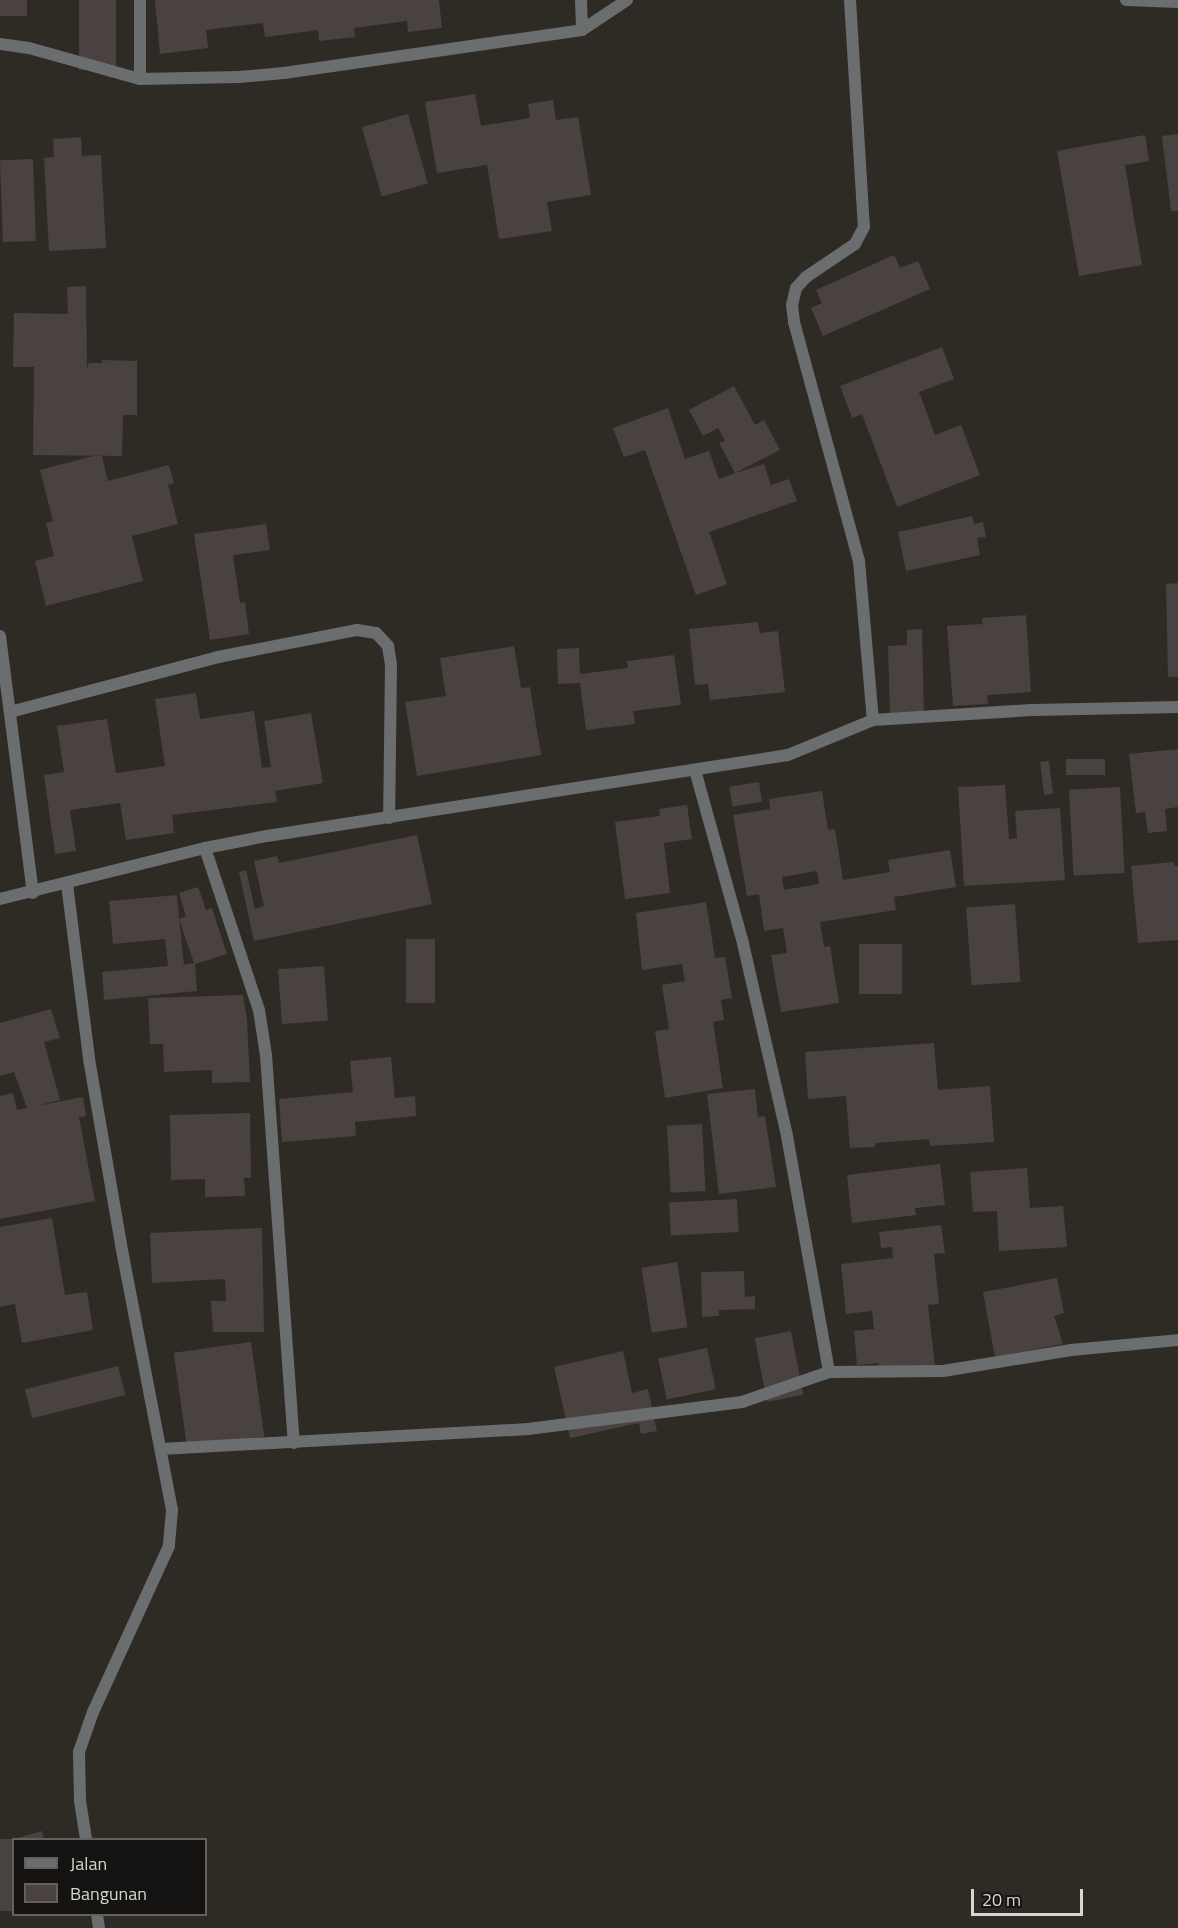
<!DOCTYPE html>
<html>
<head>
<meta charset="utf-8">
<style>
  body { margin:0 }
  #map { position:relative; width:1178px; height:1928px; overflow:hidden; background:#2e2b25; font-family:"Titillium Web",sans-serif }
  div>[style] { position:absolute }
  .building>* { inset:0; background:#494240; transform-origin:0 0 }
  .street>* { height:12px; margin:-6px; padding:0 6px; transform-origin:6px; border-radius:6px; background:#6b6e6f }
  span { translate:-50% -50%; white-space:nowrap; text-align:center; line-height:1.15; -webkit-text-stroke:5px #151311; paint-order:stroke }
  .legend { position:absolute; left:12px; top:1838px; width:195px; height:78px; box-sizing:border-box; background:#151311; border:2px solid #63615e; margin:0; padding:8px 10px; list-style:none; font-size:18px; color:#d8d6d2 }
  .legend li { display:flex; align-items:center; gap:12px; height:30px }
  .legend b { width:30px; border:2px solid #63615e }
  .scale { position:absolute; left:971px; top:1889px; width:112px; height:27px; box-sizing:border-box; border:3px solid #d8d6d2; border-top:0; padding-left:8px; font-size:18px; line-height:21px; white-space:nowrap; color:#d8d6d2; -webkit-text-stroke:4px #151311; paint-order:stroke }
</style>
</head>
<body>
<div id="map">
  <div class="building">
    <i style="left:0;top:0;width:27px;height:16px"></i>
    <i style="left:79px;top:0;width:37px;height:70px"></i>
    <i style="clip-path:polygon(155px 0,439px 0,442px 28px,408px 32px,407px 21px,354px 28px,355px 37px,319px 41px,318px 30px,265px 37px,263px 23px,206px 30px,208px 48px,160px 54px)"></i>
    <i style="clip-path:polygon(475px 94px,481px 126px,530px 118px,528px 104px,553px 100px,556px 120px,578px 117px,591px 195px,547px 202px,552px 231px,499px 239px,487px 165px,437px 173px,425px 102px)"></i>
    <i style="left:408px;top:114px;width:72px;height:48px;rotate:74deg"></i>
    <i style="clip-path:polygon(1178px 134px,1178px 211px,1171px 211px,1162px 136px)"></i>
    <i style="clip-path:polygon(1145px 135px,1149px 161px,1125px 165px,1142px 265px,1079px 276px,1057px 151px)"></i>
    <i style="clip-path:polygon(81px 137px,82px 156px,101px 155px,106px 248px,49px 251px,44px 158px,54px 157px,53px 139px)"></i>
    <i style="left:33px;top:159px;width:82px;height:33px;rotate:88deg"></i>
    <i style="clip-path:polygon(894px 255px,900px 268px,918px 261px,930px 289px,823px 336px,811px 308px,822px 303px,816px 290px)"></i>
    <i style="clip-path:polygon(86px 286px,87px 368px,89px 363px,102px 363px,102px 360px,137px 361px,137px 415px,123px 415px,122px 456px,33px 455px,34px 367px,13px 367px,14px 313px,68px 314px,67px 287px)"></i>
    <i style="clip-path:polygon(942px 347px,954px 379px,919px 392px,935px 435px,961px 425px,980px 475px,897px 507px,862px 414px,852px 418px,840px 386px)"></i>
    <i style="clip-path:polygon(734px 386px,755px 425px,764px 420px,780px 450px,735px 473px,764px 464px,771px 485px,789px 479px,797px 501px,709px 532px,727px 584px,696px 595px,645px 450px,624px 457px,613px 428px,668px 408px,685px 459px,709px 451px,719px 479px,735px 473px,719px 443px,725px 441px,718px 428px,703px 436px,689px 410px)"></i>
    <i style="clip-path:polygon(93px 456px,102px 456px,108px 481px,169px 465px,174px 483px,168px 485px,178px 524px,132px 536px,143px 581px,46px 606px,35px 561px,54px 556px,46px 523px,53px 521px,40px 470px)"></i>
    <i style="clip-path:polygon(972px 516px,974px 524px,983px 522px,986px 537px,977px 538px,980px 555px,906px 571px,898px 532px)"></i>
    <i style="clip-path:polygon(266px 524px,270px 550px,233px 555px,240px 603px,245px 602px,249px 634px,210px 640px,194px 534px)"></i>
    <i style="clip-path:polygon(1178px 583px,1178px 677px,1168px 677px,1166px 584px)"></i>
    <i style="clip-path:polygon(1026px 615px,1031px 692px,987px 695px,988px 704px,953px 706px,947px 626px,983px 624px,982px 618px)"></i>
    <i style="clip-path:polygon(758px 622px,760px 633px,778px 631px,785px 692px,710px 700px,708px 684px,695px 685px,689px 629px)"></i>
    <i style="clip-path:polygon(922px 629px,924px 714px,890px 715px,888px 646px,907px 645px,907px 630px)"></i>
    <i style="clip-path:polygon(514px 646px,521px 688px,530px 687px,541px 755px,417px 776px,405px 702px,446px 696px,440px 658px)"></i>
    <i style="clip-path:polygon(579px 648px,580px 674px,628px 668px,627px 661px,674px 655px,681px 705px,633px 711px,635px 724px,586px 730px,580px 683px,558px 684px,557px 649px)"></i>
    <i style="clip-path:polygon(196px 693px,200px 719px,254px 711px,262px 768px,271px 767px,264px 721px,311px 713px,323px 783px,275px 791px,277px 802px,172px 815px,174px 833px,126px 840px,120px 803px,70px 810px,76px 851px,55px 854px,44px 775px,64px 772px,57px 726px,107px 719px,116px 773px,165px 766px,155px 699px)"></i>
    <i style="clip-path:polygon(1178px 749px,1178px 807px,1165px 809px,1167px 831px,1148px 833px,1145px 812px,1136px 813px,1129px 754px)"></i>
    <i style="left:1066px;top:759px;width:39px;height:16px"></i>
    <i style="left:1049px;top:761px;width:33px;height:9px;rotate:83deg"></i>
    <i style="left:759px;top:782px;width:20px;height:30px;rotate:81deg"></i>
    <i style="clip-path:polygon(1005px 785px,1009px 839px,1017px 838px,1015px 811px,1060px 808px,1065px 880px,964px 886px,958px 787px)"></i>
    <i style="left:1120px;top:787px;width:86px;height:51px;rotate:87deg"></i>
    <i style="clip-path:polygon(evenodd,822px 791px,828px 830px,835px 829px,843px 880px,890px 872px,888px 860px,950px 850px,956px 887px,894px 897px,896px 910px,820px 922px,824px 947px,830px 946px,839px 1003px,781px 1012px,771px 955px,787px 953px,783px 928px,764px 931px,759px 894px,747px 896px,733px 815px,770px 809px,769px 799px,822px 791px,817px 871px,819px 884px,784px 890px,782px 877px,817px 871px)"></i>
    <i style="clip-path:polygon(687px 805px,692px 839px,664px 843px,670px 893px,625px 899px,615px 822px,660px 816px,659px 809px)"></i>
    <i style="clip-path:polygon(417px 835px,432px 904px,254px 941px,239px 872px,246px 870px,255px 909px,264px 906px,254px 861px,277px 856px,279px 863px)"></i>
    <i style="clip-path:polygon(1174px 862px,1175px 866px,1178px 866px,1178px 940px,1138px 943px,1131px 866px)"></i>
    <i style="clip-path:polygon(198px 887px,206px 910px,212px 908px,227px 954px,195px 964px,197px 991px,104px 1000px,102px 972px,168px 966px,165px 939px,113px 944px,109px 901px,177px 895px,179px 917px,184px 965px,194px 963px,179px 919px,186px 916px,179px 893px)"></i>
    <i style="clip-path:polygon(706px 902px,715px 958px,725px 957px,732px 998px,721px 1000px,724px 1020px,713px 1022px,723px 1088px,665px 1098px,655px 1031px,669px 1029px,662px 985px,685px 981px,682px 964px,642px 970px,636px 913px)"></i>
    <i style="left:1015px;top:904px;width:78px;height:49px;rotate:86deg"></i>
    <i style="left:406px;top:939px;width:29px;height:64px"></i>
    <i style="left:859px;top:944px;width:43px;height:50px"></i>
    <i style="left:324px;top:966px;width:55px;height:46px;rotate:86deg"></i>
    <i style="clip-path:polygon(243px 995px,247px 1020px,250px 1082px,212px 1083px,212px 1070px,164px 1072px,163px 1044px,150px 1044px,148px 998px)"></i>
    <i style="clip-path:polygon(51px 1009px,60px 1038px,44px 1042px,60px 1100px,36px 1106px,83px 1097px,86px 1116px,79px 1117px,95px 1201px,0 1219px,0 1096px,13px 1093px,17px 1110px,27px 1108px,14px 1072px,0 1076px,0 1023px)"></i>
    <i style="clip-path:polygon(934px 1043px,938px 1090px,990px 1086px,994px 1142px,930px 1146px,929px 1139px,875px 1143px,875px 1147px,850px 1148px,846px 1096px,808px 1099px,805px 1052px)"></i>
    <i style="clip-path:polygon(391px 1057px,395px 1098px,415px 1096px,416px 1116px,355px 1122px,356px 1136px,282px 1142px,279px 1099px,353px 1092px,350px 1061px)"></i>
    <i style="clip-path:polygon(755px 1089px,758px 1117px,765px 1116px,776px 1187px,719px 1194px,707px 1094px)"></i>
    <i style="clip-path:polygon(250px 1113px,251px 1178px,244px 1178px,245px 1196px,205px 1197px,205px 1179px,171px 1180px,170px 1115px)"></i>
    <i style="left:702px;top:1124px;width:67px;height:35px;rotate:87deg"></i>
    <i style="clip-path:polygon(940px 1164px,945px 1205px,915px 1208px,916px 1215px,852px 1223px,847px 1175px)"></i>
    <i style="clip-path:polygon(1027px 1168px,1030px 1208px,1063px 1206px,1067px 1247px,999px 1251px,997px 1211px,973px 1212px,970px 1172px)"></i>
    <i style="left:737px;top:1199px;width:33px;height:68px;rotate:87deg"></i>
    <i style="clip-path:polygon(52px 1218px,65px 1295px,87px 1292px,93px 1330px,22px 1343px,15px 1304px,0 1307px,0 1227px)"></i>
    <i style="clip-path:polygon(941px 1225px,945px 1253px,934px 1254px,939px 1304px,928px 1305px,935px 1366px,879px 1372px,878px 1363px,857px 1365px,854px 1331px,874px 1329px,872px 1311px,846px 1314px,841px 1264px,893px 1258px,892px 1247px,881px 1248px,879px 1232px)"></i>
    <i style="clip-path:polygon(262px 1228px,264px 1332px,213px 1332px,211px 1301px,226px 1301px,225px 1279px,152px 1283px,150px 1233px)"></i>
    <i style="left:677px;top:1262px;width:66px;height:36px;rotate:81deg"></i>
    <i style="clip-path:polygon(744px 1271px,745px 1297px,755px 1296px,755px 1309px,719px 1310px,719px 1316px,702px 1317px,701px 1272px)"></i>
    <i style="clip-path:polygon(1057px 1278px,1064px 1313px,1054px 1316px,1063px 1344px,995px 1357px,983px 1292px)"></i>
    <i style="left:791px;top:1331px;width:65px;height:37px;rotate:79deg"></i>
    <i style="left:251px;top:1342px;width:96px;height:78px;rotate:82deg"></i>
    <i style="left:707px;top:1348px;width:42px;height:50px;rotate:78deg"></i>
    <i style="clip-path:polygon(623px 1351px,632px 1393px,648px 1389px,657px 1431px,641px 1434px,639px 1423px,570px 1438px,554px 1367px)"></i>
    <i style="left:118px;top:1366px;width:30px;height:96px;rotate:76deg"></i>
    <i style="clip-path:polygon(42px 1831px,44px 1840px,14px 1840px,14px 1839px)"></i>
    <i style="left:14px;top:1839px;width:72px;height:15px;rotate:90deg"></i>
  </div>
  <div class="street">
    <i style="left:140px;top:0;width:79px;rotate:90deg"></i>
    <i style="left:581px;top:0;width:30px;rotate:88deg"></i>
    <i style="left:850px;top:0;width:227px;rotate:86.5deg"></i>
    <i style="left:864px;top:227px;width:19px;rotate:118deg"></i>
    <i style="left:855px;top:244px;width:59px;rotate:146deg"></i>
    <i style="left:806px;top:277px;width:15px;rotate:132deg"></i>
    <i style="left:796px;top:288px;width:17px;rotate:103deg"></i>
    <i style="left:792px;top:305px;width:17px;rotate:83deg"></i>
    <i style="left:794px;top:322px;width:248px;rotate:74.8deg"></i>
    <i style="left:859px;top:561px;width:160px;rotate:85deg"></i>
    <i style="left:1126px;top:0;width:52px;rotate:2.2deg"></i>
    <i style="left:0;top:44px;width:29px;rotate:8deg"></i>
    <i style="left:29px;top:48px;width:115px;rotate:15.6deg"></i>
    <i style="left:140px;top:79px;width:99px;rotate:-1.2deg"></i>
    <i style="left:239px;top:77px;width:45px;rotate:-5.1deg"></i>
    <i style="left:284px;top:73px;width:301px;rotate:-8.2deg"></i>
    <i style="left:582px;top:30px;width:54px;rotate:-33.7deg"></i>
    <i style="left:0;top:636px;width:259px;rotate:82.7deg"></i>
    <i style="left:10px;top:712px;width:215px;rotate:-14.8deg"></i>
    <i style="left:218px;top:657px;width:142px;rotate:-11deg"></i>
    <i style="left:357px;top:630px;width:19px;rotate:9deg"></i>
    <i style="left:376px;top:633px;width:18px;rotate:47deg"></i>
    <i style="left:388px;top:646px;width:18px;rotate:81deg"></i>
    <i style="left:391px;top:664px;width:154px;rotate:90.7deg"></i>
    <i style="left:695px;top:770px;width:175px;rotate:74.5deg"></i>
    <i style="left:742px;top:939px;width:202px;rotate:77.1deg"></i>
    <i style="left:787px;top:1136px;width:240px;rotate:79.9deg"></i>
    <i style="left:205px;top:848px;width:171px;rotate:71.6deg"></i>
    <i style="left:259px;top:1010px;width:46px;rotate:81.2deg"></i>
    <i style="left:266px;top:1055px;width:389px;rotate:85.9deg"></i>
    <i style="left:67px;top:884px;width:176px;rotate:82.8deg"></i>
    <i style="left:89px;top:1059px;width:189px;rotate:80.2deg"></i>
    <i style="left:121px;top:1245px;width:270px;rotate:79.1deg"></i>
    <i style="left:172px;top:1510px;width:36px;rotate:95deg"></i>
    <i style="left:169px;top:1546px;width:183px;rotate:114.6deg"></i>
    <i style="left:93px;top:1712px;width:42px;rotate:109.3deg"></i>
    <i style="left:79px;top:1752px;width:49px;rotate:88.8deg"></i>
    <i style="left:80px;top:1801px;width:39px;rotate:81deg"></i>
    <i style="left:0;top:899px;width:211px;rotate:-14deg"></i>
    <i style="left:205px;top:848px;width:63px;rotate:-11deg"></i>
    <i style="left:267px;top:836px;width:527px;rotate:-8.84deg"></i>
    <i style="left:788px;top:755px;width:92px;rotate:-22.4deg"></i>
    <i style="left:873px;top:720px;width:159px;rotate:-3.6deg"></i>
    <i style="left:1032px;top:710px;width:146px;rotate:-1.2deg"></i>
    <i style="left:161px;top:1449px;width:368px;rotate:-3.1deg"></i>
    <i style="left:528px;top:1429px;width:216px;rotate:-7.2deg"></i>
    <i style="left:742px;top:1402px;width:92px;rotate:-19deg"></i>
    <i style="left:829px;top:1372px;width:114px;rotate:-0.5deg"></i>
    <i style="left:943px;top:1371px;width:130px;rotate:-9.3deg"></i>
    <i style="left:1071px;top:1350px;width:107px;rotate:-5.3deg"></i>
    <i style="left:97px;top:1914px;width:14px;rotate:82deg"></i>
  </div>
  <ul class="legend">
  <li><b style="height:8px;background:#6b6e6f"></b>Jalan</li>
  <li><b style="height:16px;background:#494240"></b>Bangunan</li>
  </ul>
  <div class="scale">20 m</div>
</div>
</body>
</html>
